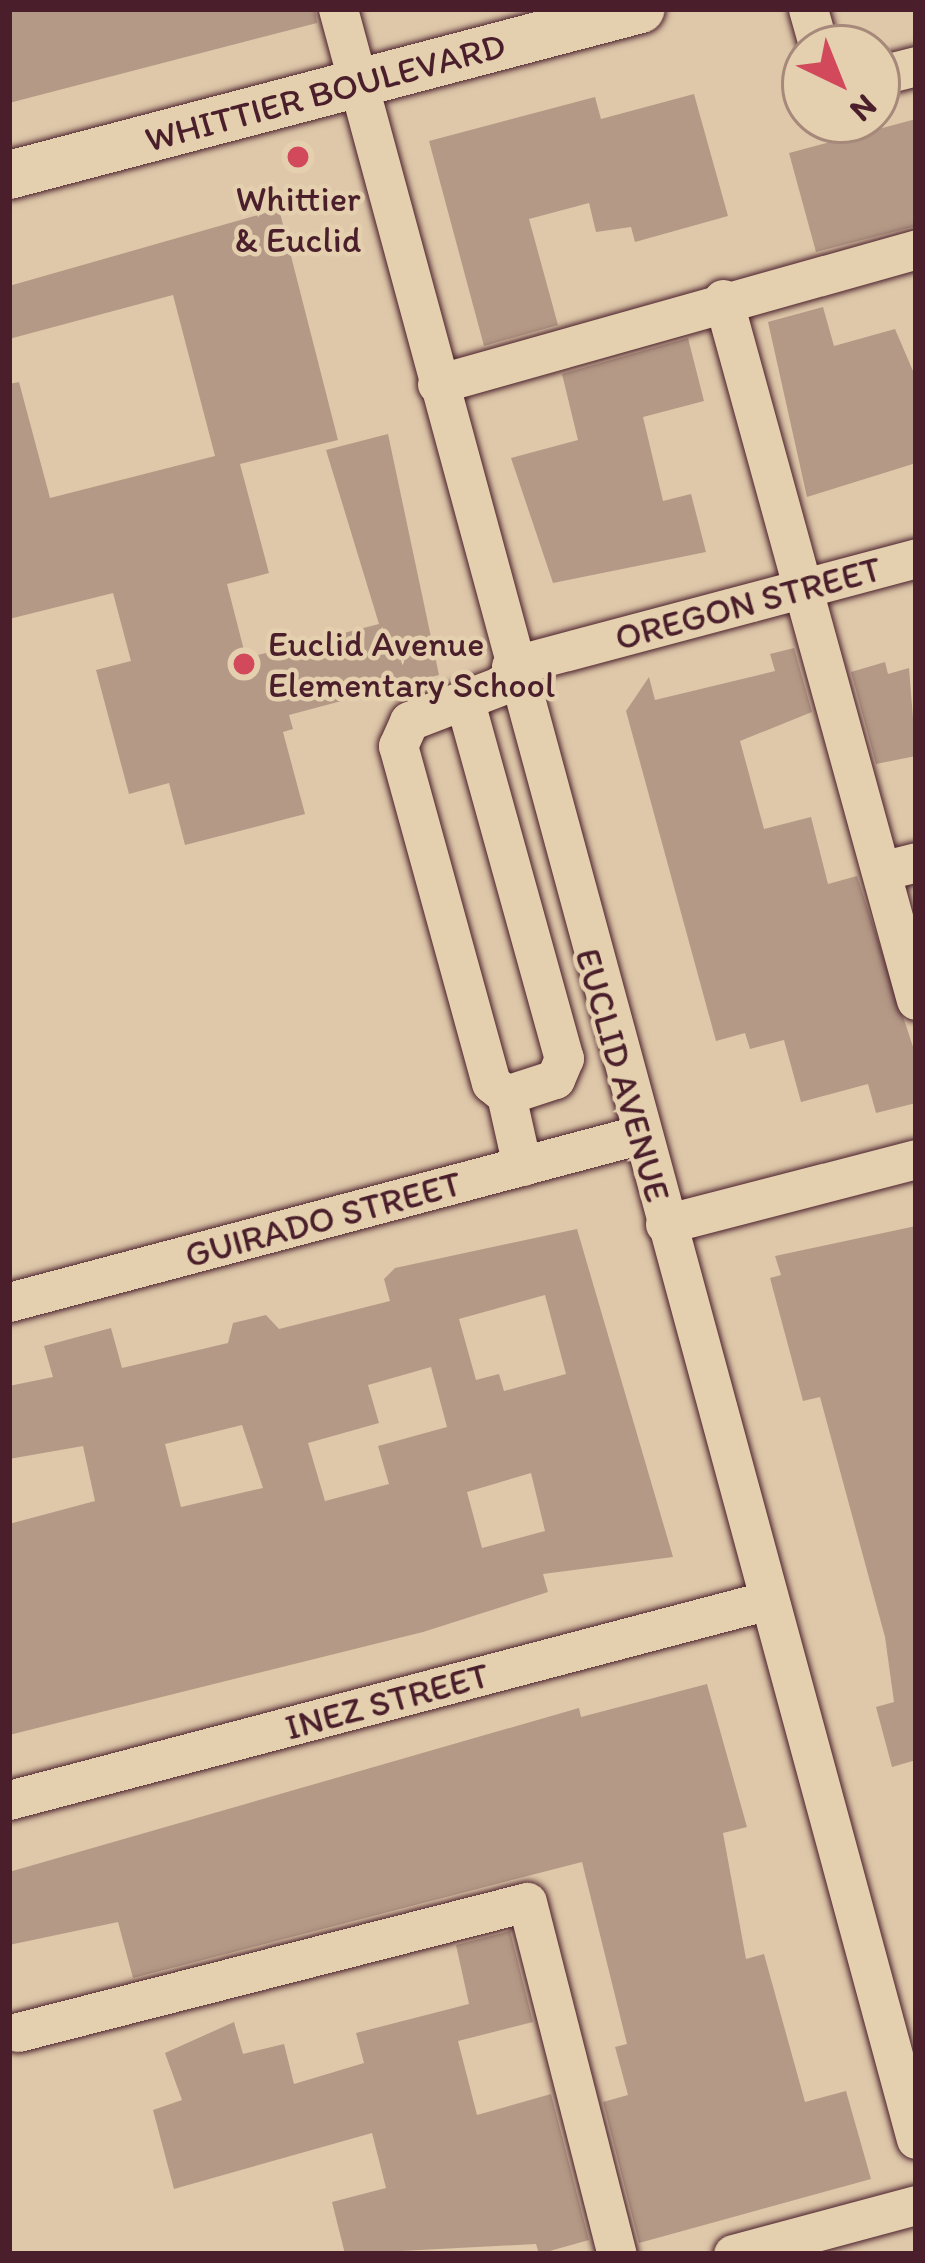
<!DOCTYPE html>
<html>
<head>
<meta charset="utf-8">
<style>
  body { margin:0 }
  #map { position:relative; width:925px; height:2263px; overflow:hidden; background:#dec8a9; font-family:Itim,sans-serif }
  div>[style] { position:absolute }
  .building>* { inset:0; background:#b49986 }
  .roads { filter:drop-shadow(0 0 3px #4a1f2b) drop-shadow(0 0 3px #4a1f2b) }
  .minor>* { height:39px; margin:-19.5px; padding:0 19.5px; transform-origin:19.5px; border-radius:19.5px; background:#e4cfae }
  .major>* { height:48px; margin:-24px; padding:0 24px; transform-origin:24px; border-radius:24px; background:#e4cfae }
  .dots>* { width:33px; height:33px; translate:-50% -50%; box-sizing:border-box; border:6px solid #e4cfae; border-radius:50% }
  span { translate:-50% -50%; white-space:nowrap; text-align:center; line-height:1.15; -webkit-text-stroke:9px #e4cfae; paint-order:stroke }
  .street-label { font-size:36px; color:#4a1f2b }
  .poi-label { font-size:36px; color:#4a1f2b }
  .left { translate:0 -50%; text-align:left }
  .frame { position:absolute; inset:0; border:12px solid #4a1f2b; pointer-events:none }
  .north { position:absolute; left:781px; top:24px; width:120px; height:120px; box-sizing:border-box; background:#e4cfae; border:3px solid #a6897a; border-radius:50%; rotate:137deg; font-size:33px; font-weight:700; line-height:48px; text-align:center; color:#4a1f2b }
  .north::after { content:''; display:block; margin:auto; width:42px; height:54px; background:#d1495b; clip-path:polygon(50% 0,100% 100%,50% 72%,0 100%) }
</style>
</head>
<body>
<div id="map">
  <div class="building">
    <i style="clip-path:polygon(9px 9px,315px 9px,317px 23px,9px 103px)"></i>
    <i style="clip-path:polygon(694px 94px,728px 216px,635px 242px,631px 227px,596px 232px,589px 203px,529px 219px,558px 325px,484px 346px,429px 141px,595px 97px,601px 119px)"></i>
    <i style="clip-path:polygon(916px 119px,916px 226px,816px 252px,789px 153px)"></i>
    <i style="clip-path:polygon(279px 209px,338px 440px,240px 464px,269px 573px,227px 584px,246px 658px,379px 624px,326px 450px,388px 434px,439px 675px,289px 715px,293px 729px,283px 732px,305px 814px,185px 845px,169px 783px,129px 794px,96px 670px,131px 661px,113px 593px,9px 619px,9px 384px,19px 382px,50px 498px,215px 456px,173px 295px,9px 339px,9px 286px)"></i>
    <i style="clip-path:polygon(823px 307px,834px 346px,895px 329px,916px 378px,916px 463px,807px 497px,768px 322px)"></i>
    <i style="clip-path:polygon(688px 338px,704px 401px,643px 417px,663px 501px,691px 494px,706px 552px,553px 583px,511px 458px,578px 440px,562px 374px)"></i>
    <i style="clip-path:polygon(794px 648px,812px 712px,740px 741px,764px 829px,811px 817px,828px 884px,857px 876px,916px 1056px,916px 1103px,876px 1113px,868px 1084px,801px 1102px,784px 1040px,750px 1049px,745px 1033px,716px 1041px,626px 711px,649px 677px,655px 700px,775px 671px,770px 654px)"></i>
    <i style="clip-path:polygon(885px 662px,888px 674px,909px 668px,916px 756px,876px 764px,851px 672px)"></i>
    <i style="clip-path:polygon(916px 1226px,916px 1760px,892px 1767px,876px 1707px,894px 1702px,885px 1637px,820px 1397px,803px 1401px,770px 1278px,781px 1275px,775px 1256px)"></i>
    <i style="clip-path:polygon(evenodd,577px 1229px,673px 1557px,543px 1574px,548px 1592px,423px 1632px,9px 1735px,9px 1524px,95px 1501px,83px 1446px,9px 1459px,9px 1386px,53px 1377px,44px 1346px,111px 1328px,122px 1368px,228px 1343px,233px 1323px,266px 1315px,279px 1329px,390px 1301px,384px 1279px,395px 1268px,577px 1229px,545px 1295px,566px 1374px,504px 1391px,499px 1374px,476px 1380px,459px 1319px,545px 1295px,577px 1229px,431px 1367px,447px 1427px,378px 1446px,389px 1484px,325px 1501px,308px 1443px,379px 1423px,368px 1385px,431px 1367px,577px 1229px,242px 1425px,263px 1488px,181px 1507px,165px 1444px,242px 1425px,577px 1229px,531px 1473px,545px 1531px,482px 1548px,467px 1492px,531px 1473px)"></i>
    <i style="clip-path:polygon(707px 1684px,747px 1827px,723px 1833px,746px 1959px,764px 1954px,805px 2102px,846px 2091px,871px 2179px,639px 2243px,603px 2102px,628px 2095px,615px 2047px,627px 2044px,582px 1862px,133px 1978px,118px 1922px,9px 1945px,9px 1872px,579px 1708px,581px 1717px)"></i>
    <i style="clip-path:polygon(510px 1931px,533px 2022px,458px 2041px,477px 2115px,551px 2094px,589px 2240px,539px 2254px,536px 2244px,345px 2254px,332px 2202px,386px 2188px,372px 2133px,174px 2189px,153px 2110px,182px 2100px,165px 2053px,234px 2022px,243px 2054px,284px 2044px,294px 2084px,364px 2063px,356px 2033px,469px 2004px,456px 1945px)"></i>
  </div>
  <div class="roads">
    <div class="minor">
      <i style="left:338px;top:9px;width:2207px;rotate:74.82deg"></i>
      <i style="left:808px;top:9px;width:41px;rotate:74.2deg"></i>
      <i style="left:877px;top:76px;width:40px;rotate:-14.4deg"></i>
      <i style="left:723px;top:299px;width:727px;rotate:74.61deg"></i>
      <i style="left:437px;top:384px;width:498px;rotate:-15.7deg"></i>
      <i style="left:511px;top:666px;width:419px;rotate:-14.9deg"></i>
      <i style="left:465px;top:702px;width:370px;rotate:74.5deg"></i>
      <i style="left:564px;top:1058px;width:23px;rotate:113deg"></i>
      <i style="left:555px;top:1079px;width:52px;rotate:161.9deg"></i>
      <i style="left:506px;top:1095px;width:19px;rotate:-141deg"></i>
      <i style="left:491px;top:1083px;width:350px;rotate:-105.4deg"></i>
      <i style="left:398px;top:746px;width:27px;rotate:-66deg"></i>
      <i style="left:409px;top:721px;width:114px;rotate:-21.1deg"></i>
      <i style="left:881px;top:871px;width:36px;rotate:-14deg"></i>
      <i style="left:506px;top:1095px;width:73px;rotate:77.3deg"></i>
      <i style="left:665px;top:1224px;width:259px;rotate:-14.5deg"></i>
      <i style="left:9px;top:1302px;width:651px;rotate:-14.87deg"></i>
      <i style="left:9px;top:1800px;width:782px;rotate:-14.75deg"></i>
      <i style="left:18px;top:2032px;width:525px;rotate:-14.33deg"></i>
      <i style="left:527px;top:1902px;width:363px;rotate:75.7deg"></i>
      <i style="left:733px;top:2254px;width:189px;rotate:-15deg"></i>
    </div>
    <div class="major">
      <i style="left:9px;top:175px;width:653px;rotate:-14.72deg"></i>
    </div>
  </div>
  <div class="dots">
    <i style="left:298px;top:157px;background:#d1495b"></i>
    <i style="left:244px;top:664px;background:#d1495b"></i>
  </div>
  <div class="street-label">
    <span style="left:325px;top:92px;rotate:-15deg">WHITTIER BOULEVARD</span>
    <span style="left:748px;top:603px;rotate:-15deg">OREGON STREET</span>
    <span style="left:623px;top:1075px;rotate:74deg">EUCLID AVENUE</span>
    <span style="left:323px;top:1219px;rotate:-15deg">GUIRADO STREET</span>
    <span style="left:387px;top:1701px;rotate:-15deg">INEZ STREET</span>
  </div>
  <div class="poi-label">
    <span style="left:298px;top:219px">Whittier<br>&amp; Euclid</span>
    <span class="left" style="left:268px;top:664px">Euclid Avenue<br>Elementary School</span>
  </div>
  <div class="frame"></div>
  <div class="north">N</div>
</div>
</body>
</html>
